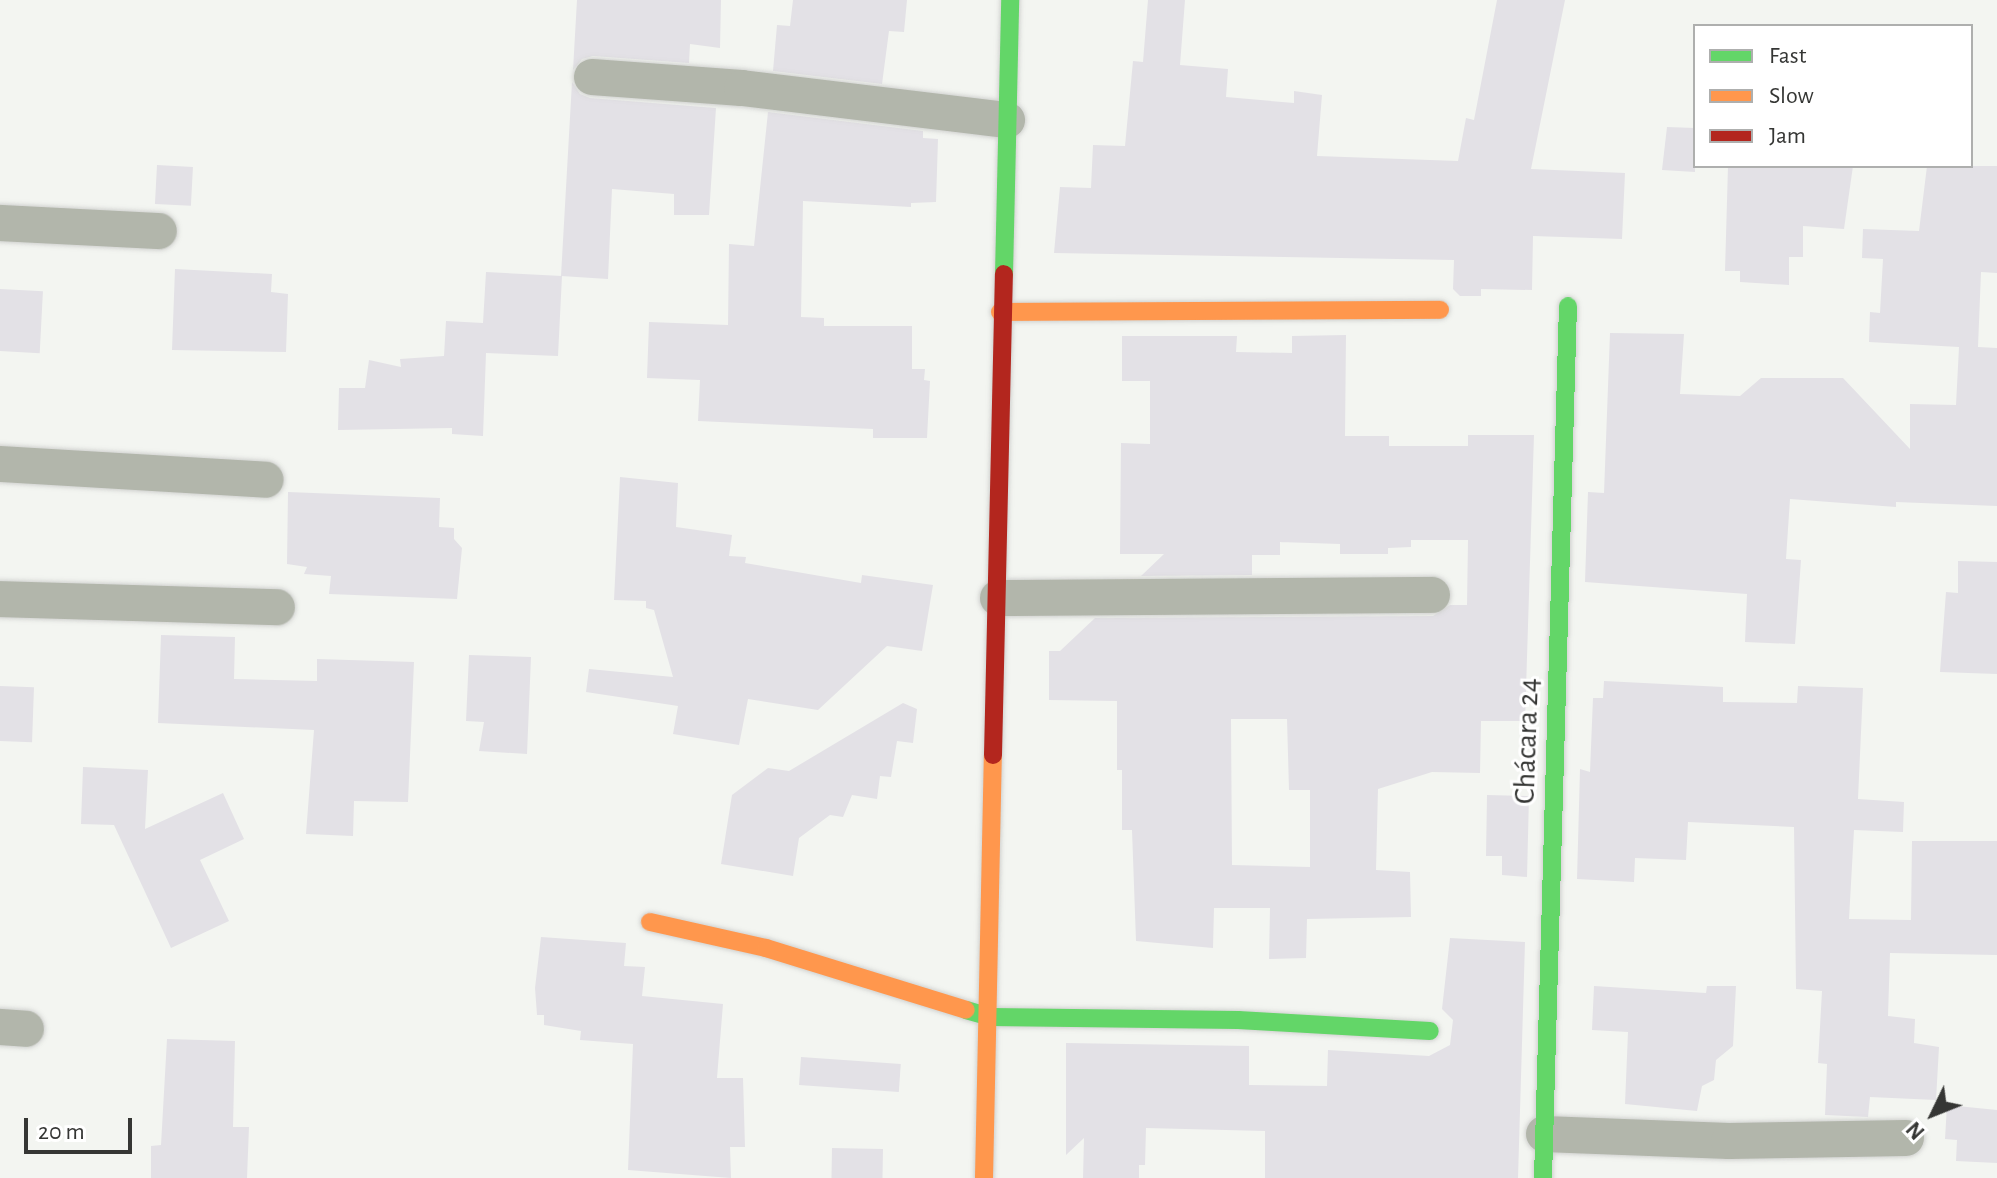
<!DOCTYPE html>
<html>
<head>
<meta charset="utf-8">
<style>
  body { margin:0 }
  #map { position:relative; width:1997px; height:1178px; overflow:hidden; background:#f3f5f1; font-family:"Alegreya Sans",sans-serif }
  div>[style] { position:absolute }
  .building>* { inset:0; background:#e3e1e6; transform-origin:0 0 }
  .roads { filter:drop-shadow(0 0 2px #d1d2d0) drop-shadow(0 0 2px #d1d2d0) }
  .street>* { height:36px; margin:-18px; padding:0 18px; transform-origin:18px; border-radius:18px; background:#b2b6ab }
  .fast>* { height:18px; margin:-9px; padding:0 9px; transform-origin:9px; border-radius:9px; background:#63d668 }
  .slow>* { height:18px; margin:-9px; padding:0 9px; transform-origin:9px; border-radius:9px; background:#ff974d }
  .jam>* { height:18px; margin:-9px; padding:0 9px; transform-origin:9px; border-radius:9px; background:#b3261e }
  span { translate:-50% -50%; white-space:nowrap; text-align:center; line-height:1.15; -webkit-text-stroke:6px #fff; paint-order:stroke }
  .street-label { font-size:30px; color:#353634 }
  .legend { position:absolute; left:1693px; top:24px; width:280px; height:144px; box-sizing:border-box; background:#fff; border:2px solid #aeafae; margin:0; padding:10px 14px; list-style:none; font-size:24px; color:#353634 }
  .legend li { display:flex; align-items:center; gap:16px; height:40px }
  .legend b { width:40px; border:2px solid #aeafae }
  .north { position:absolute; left:1893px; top:1074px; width:80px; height:80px; -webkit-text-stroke:6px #fff; paint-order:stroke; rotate:227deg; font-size:22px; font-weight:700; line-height:32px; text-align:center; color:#353634 }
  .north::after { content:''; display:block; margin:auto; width:28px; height:36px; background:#353634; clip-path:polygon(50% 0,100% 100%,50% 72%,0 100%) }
  .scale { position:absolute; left:24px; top:1118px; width:108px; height:36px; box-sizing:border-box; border:4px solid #353634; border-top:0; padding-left:10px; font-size:24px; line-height:28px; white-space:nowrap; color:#353634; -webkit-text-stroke:6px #fff; paint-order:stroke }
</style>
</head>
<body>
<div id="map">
  <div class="building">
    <i style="clip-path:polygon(577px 0,721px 0,720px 48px,690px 44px,689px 63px,593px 56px,582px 59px,573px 70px)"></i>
    <i style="clip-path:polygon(793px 0,907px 0,904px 32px,889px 31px,882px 84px,773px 71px,777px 25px,790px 26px)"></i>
    <i style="clip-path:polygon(1148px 0,1185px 0,1180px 65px,1228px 69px,1226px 97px,1294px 103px,1294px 91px,1322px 95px,1317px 156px,1458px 161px,1466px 118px,1474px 120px,1497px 0,1565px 0,1531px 169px,1625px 173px,1622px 239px,1533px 236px,1532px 290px,1481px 289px,1481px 296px,1460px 296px,1453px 289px,1454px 260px,1054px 253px,1060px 187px,1091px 188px,1093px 145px,1125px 146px,1133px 61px,1143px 62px)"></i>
    <i style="clip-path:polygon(572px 82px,580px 94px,590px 98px,716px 108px,709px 215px,674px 215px,674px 194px,612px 189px,608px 279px,561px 276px)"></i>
    <i style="clip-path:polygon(768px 112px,923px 131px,923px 138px,938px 139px,936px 202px,911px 203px,911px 207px,803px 201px,801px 317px,824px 318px,824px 326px,912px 326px,912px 369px,925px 369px,924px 380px,930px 381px,927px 438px,873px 438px,873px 429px,698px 421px,700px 380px,647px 378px,649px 322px,728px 325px,729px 244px,754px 246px)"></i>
    <i style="clip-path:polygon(1667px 127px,1695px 128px,1695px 172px,1662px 170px)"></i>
    <i style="left:157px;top:165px;width:36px;height:39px;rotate:3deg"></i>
    <i style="clip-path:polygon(1728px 166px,1853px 166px,1844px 229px,1803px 226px,1803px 257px,1789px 257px,1789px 285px,1740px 282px,1740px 271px,1725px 271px)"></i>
    <i style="clip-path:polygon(1927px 166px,1997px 166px,1997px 273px,1981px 272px,1978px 347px,1997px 348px,1997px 506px,1896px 502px,1896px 507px,1790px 499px,1786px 559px,1801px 560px,1795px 644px,1745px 642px,1747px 594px,1585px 582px,1588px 492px,1604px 493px,1610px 333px,1684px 334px,1680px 394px,1740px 396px,1761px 378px,1843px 378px,1910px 449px,1910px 404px,1956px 405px,1959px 347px,1869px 342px,1870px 312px,1880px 313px,1883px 259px,1862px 258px,1863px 229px,1919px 231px)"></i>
    <i style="clip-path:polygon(175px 269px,272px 274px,271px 292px,288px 294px,286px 352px,172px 350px)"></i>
    <i style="clip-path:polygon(486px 272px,562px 276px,558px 356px,486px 353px,483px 436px,452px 434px,452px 428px,338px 430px,339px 388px,365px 388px,369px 360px,401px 367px,400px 359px,444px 356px,446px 321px,483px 323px)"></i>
    <i style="left:0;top:289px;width:43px;height:62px;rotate:3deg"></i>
    <i style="clip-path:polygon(evenodd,1346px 335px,1345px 436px,1389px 436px,1389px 446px,1468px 446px,1468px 435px,1534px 435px,1525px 721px,1481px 721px,1480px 773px,1432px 772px,1378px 789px,1376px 870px,1410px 872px,1411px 917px,1307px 919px,1306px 958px,1269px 959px,1270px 908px,1214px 908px,1213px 948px,1136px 941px,1132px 830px,1122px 830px,1122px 770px,1117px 770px,1117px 701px,1049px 700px,1049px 651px,1060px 651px,1095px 618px,1433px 616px,1450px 605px,1467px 605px,1468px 540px,1411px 540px,1411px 547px,1388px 548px,1388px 554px,1340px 554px,1340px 544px,1280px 542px,1280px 555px,1252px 555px,1252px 575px,1141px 576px,1164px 554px,1120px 554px,1121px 443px,1150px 444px,1150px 381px,1122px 381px,1122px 336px,1237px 336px,1236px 352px,1292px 353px,1292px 336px,1346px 335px,1231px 719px,1287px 719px,1289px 790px,1310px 790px,1310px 867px,1232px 865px,1231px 719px)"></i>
    <i style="clip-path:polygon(620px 477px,678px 483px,676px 527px,732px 535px,729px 556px,746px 557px,745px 563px,861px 583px,862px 575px,933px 585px,922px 651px,887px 646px,818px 710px,748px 699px,739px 745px,673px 734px,678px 706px,586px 692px,589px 669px,673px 677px,654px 610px,646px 608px,646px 601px,614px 600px)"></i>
    <i style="clip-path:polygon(288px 492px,440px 498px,439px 527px,454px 528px,454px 539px,462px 548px,457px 599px,329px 594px,331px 576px,304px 574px,307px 567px,287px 564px)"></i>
    <i style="clip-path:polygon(1958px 561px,1997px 562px,1997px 674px,1940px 672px,1946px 592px,1958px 593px)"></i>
    <i style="clip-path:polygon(161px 635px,235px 637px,234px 679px,317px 681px,317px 659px,414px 662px,408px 802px,354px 801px,353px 836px,306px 834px,314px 730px,158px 723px)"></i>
    <i style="clip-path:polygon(469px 655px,531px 657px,527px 754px,479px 751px,484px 722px,466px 721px)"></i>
    <i style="clip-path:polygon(1604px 681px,1723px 687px,1723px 702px,1797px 703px,1798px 686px,1863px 688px,1858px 799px,1904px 802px,1903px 832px,1854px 830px,1849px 919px,1911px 920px,1912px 841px,1997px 841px,1997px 955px,1890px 953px,1888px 1016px,1915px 1019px,1914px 1043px,1939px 1047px,1936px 1100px,1870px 1097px,1868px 1117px,1825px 1115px,1827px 1064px,1818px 1063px,1822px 991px,1796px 989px,1794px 827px,1688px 822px,1686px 860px,1635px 858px,1634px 882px,1577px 879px,1580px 769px,1590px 772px,1593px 698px,1603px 698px)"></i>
    <i style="left:0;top:686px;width:34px;height:55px;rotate:2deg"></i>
    <i style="clip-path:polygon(903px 703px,917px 709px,913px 743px,897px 741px,891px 777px,880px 776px,877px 799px,852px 795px,843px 817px,830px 815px,799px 838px,793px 876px,721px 864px,732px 795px,768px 768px,789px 771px)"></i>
    <i style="clip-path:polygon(83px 767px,148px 770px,145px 829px,223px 793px,244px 839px,200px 860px,229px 921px,171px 948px,114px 825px,81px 824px)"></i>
    <i style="clip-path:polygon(1487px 795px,1529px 796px,1527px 877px,1502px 875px,1502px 856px,1486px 856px)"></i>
    <i style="clip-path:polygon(541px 937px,626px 943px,624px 966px,645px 967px,642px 996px,723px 1004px,717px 1078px,743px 1078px,745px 1147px,730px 1147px,731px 1178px,628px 1170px,633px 1044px,580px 1040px,581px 1031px,544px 1025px,544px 1015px,537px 1015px,535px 988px)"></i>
    <i style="clip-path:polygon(1450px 938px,1525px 942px,1518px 1178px,1265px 1178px,1265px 1131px,1146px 1128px,1145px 1165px,1139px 1165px,1139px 1178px,1083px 1178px,1084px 1138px,1066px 1155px,1066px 1043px,1249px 1046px,1249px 1085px,1327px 1086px,1328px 1050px,1429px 1056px,1450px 1045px,1453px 1020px,1442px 1009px)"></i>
    <i style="clip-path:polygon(1594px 986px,1706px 993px,1707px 986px,1736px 986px,1733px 1046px,1716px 1060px,1714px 1080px,1702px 1086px,1697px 1111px,1625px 1104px,1628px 1032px,1592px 1030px)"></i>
    <i style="clip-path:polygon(167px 1039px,235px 1041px,233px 1127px,249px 1127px,247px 1178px,151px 1178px,151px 1146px,161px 1145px)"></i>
    <i style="left:801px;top:1057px;width:100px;height:28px;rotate:4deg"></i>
    <i style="clip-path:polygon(1947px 1105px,1997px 1110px,1997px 1163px,1956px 1161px,1957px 1140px,1945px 1139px)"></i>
    <i style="left:832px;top:1148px;width:51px;height:30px;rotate:1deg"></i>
  </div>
  <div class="roads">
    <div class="street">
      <i style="left:592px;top:77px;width:150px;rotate:4.2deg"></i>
      <i style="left:742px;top:88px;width:267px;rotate:6.9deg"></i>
      <i style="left:0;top:223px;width:159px;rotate:2.9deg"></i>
      <i style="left:0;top:464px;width:266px;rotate:3.4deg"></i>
      <i style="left:998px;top:598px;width:434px;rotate:-0.4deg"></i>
      <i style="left:0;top:599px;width:277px;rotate:1.7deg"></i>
      <i style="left:0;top:1027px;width:26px;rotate:4deg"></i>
      <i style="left:1544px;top:1134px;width:185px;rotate:2.2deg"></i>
      <i style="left:1729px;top:1141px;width:177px;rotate:-1deg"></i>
    </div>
    <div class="fast">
      <i style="left:1004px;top:274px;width:274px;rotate:-88.7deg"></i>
      <i style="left:966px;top:1010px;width:25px;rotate:16deg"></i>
      <i style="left:990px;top:1017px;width:248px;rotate:0.7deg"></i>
      <i style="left:1238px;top:1020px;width:192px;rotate:3.3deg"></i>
      <i style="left:1543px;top:1178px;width:872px;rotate:-88.36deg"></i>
    </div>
    <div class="slow">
      <i style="left:1000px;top:312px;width:440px;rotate:-0.3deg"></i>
      <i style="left:650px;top:922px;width:119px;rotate:12.6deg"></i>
      <i style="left:766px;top:948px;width:209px;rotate:17.2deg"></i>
      <i style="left:984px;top:1178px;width:423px;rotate:-88.8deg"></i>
    </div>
    <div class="jam">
      <i style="left:993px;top:755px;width:481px;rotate:-88.7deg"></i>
    </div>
  </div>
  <div class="street-label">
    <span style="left:1527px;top:741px;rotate:-88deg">Chácara 24</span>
  </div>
  <ul class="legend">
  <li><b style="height:10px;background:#63d668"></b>Fast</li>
  <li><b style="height:10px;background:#ff974d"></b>Slow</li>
  <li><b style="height:10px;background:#b3261e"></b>Jam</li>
  </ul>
  <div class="north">N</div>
  <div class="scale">20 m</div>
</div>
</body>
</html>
